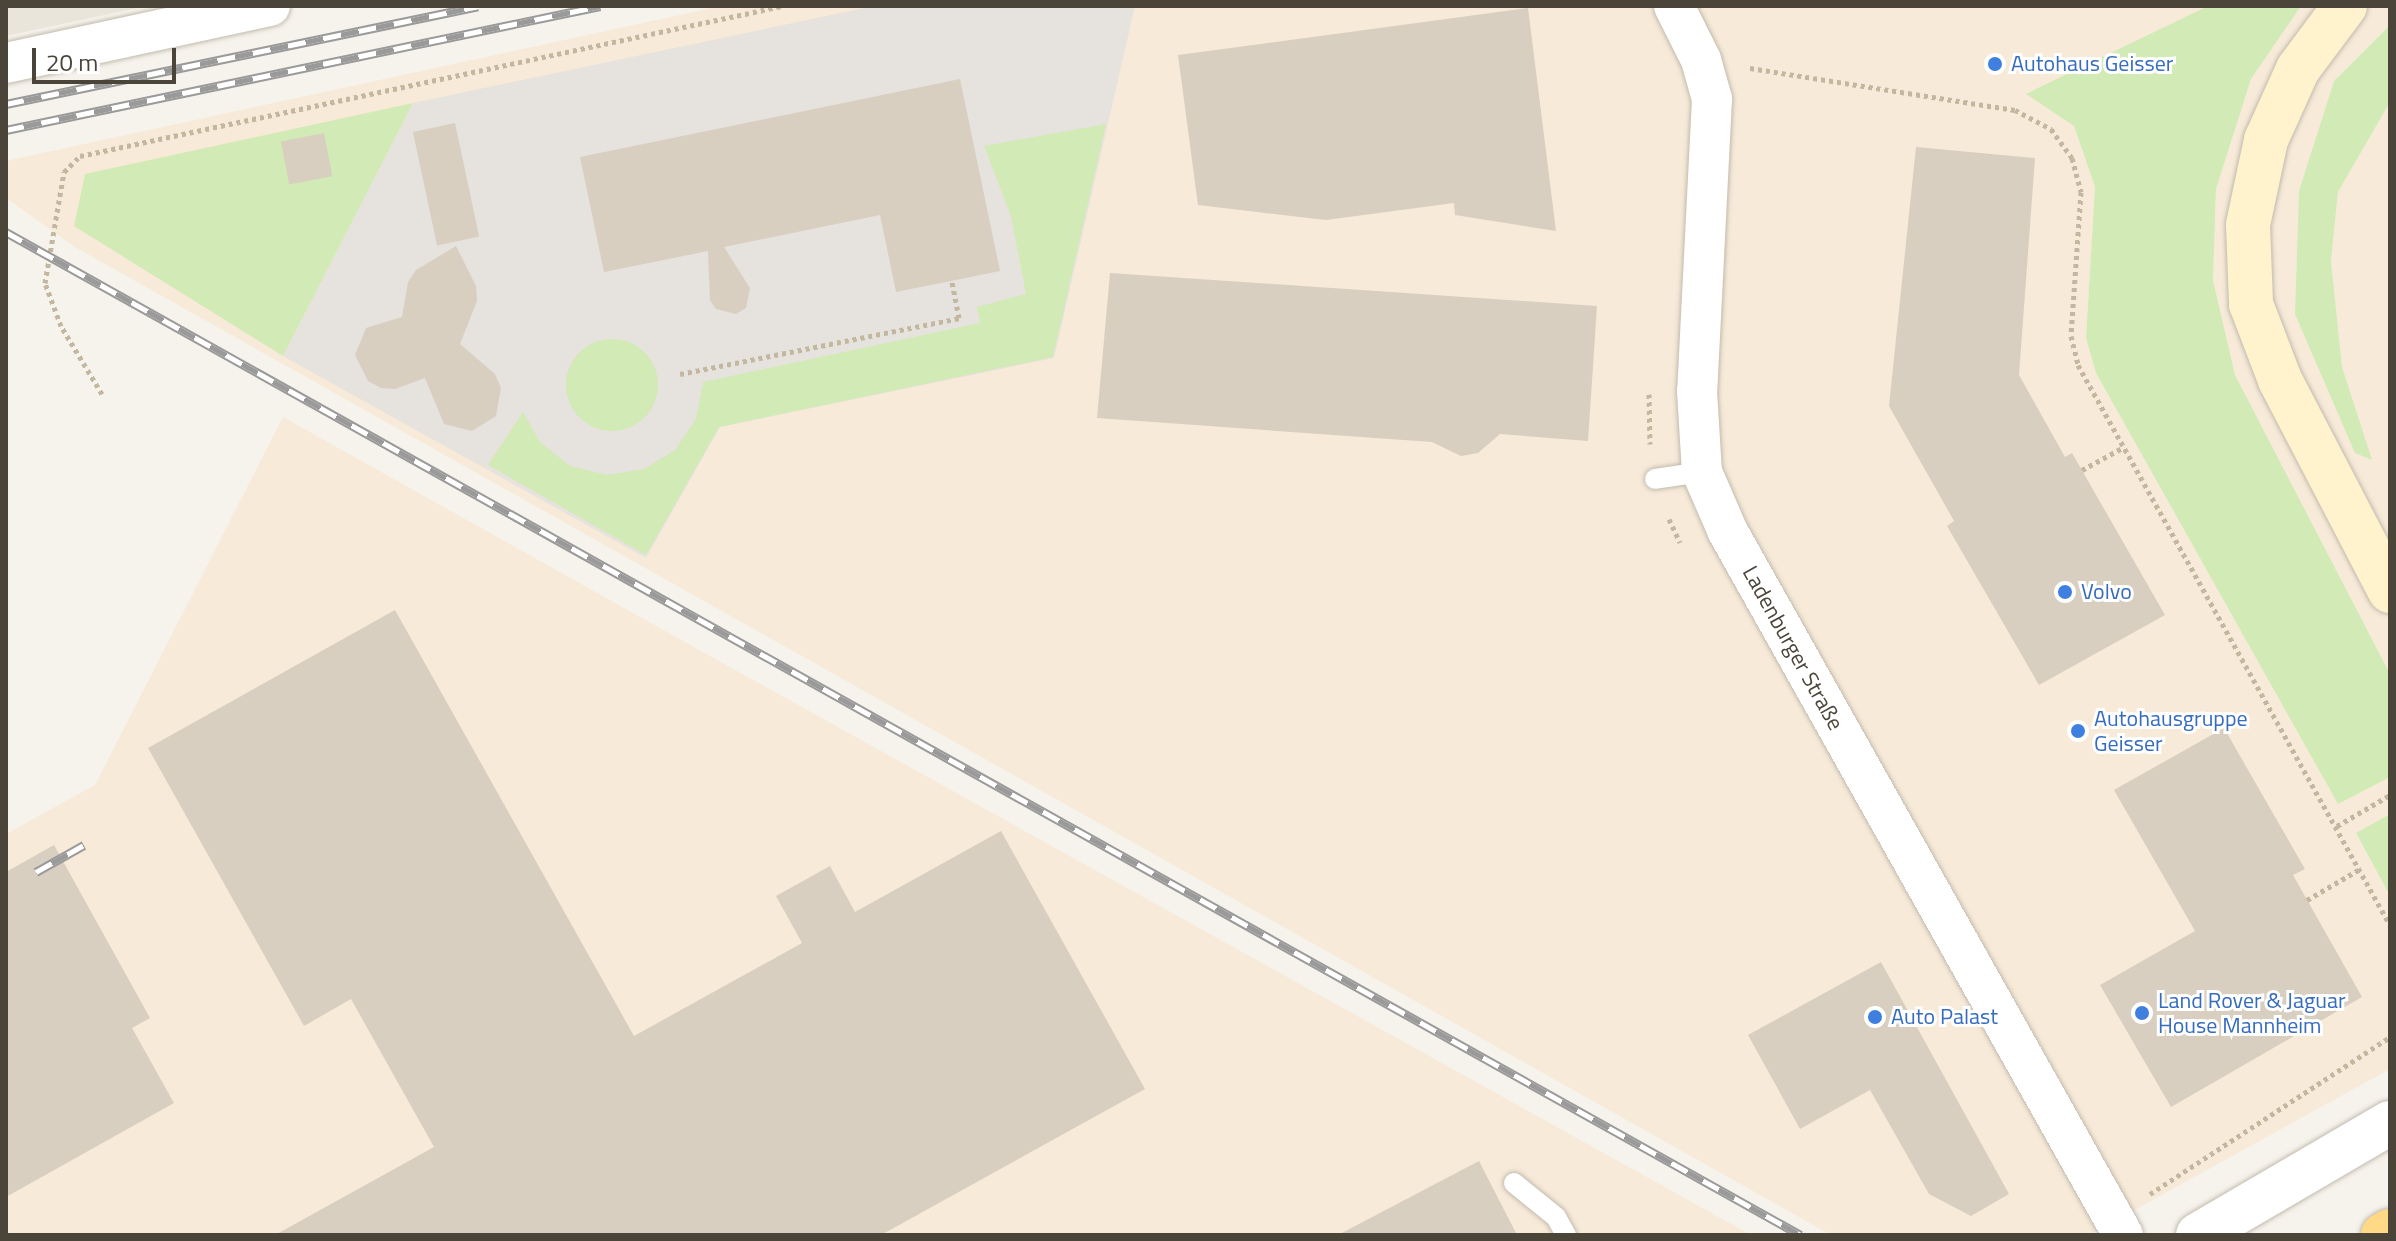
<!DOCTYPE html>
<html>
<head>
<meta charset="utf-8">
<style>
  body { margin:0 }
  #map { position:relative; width:2396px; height:1241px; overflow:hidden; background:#f6f3ec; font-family:"Titillium Web",sans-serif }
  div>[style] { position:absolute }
  .residential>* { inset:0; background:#eae5da }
  .commercial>* { inset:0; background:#f7ead8 }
  .industrial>* { inset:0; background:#e6e2dd }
  .green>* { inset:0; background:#d2eab5 }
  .round { border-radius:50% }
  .building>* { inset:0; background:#d8cfc1; transform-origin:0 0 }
  .path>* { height:5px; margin-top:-2.5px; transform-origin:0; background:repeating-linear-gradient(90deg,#c4b79f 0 4px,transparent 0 8px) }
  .roads { filter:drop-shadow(0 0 2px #c2bbae) drop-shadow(0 0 2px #c2bbae) }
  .service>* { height:20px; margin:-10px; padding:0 10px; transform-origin:10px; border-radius:10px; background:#fff }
  .minor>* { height:40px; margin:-20px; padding:0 20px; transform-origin:20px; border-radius:20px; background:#fff }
  .tertiary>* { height:44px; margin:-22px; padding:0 22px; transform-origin:22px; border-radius:22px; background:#fff }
  .secondary>* { height:44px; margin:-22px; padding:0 22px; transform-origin:22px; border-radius:22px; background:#fff3cd }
  .trunk>* { height:44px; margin:-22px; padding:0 22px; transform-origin:22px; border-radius:22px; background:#ffd985 }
  .rail>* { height:9px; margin-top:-4.5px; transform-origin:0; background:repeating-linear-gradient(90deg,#fff 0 18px,#9a9a9a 0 36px); box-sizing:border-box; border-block:2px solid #9a9a9a }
  .dots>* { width:22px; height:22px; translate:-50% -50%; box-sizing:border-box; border:4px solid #fff; border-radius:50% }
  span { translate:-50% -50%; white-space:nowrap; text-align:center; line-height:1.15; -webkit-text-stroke:6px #fff; paint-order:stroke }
  .shop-label { font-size:22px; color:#366cbe }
  .left { translate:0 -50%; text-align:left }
  .street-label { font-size:22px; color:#4b4439 }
  .frame { position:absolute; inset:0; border:8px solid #4b4439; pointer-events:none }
  .scale { position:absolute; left:32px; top:48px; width:144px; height:36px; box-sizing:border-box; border:4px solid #4b4439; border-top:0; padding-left:10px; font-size:24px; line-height:28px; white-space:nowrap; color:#4b4439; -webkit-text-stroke:6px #fff; paint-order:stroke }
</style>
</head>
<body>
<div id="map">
  <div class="residential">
    <i style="clip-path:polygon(6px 6px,147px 6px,6px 36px)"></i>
  </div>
  <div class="commercial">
    <i style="clip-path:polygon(721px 6px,2209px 6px,2048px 85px,2074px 126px,2095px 187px,2086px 338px,2096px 373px,2338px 804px,2390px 777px,2390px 814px,2356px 834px,2390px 896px,2390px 1069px,2089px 1235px,1831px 1235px,75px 247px,6px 198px,6px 161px)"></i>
    <i style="clip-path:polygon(2301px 6px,2390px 6px,2390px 25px,2334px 81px,2299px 191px,2295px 314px,2371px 460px,2342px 367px,2331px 261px,2338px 192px,2390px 102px,2390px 674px,2235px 375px,2213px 280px,2216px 189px,2251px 79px)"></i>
    <i style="clip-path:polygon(283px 417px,658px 627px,1751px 1235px,6px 1235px,6px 834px,95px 785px)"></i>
  </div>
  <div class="industrial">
    <i style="clip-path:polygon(874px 6px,1135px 6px,1054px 358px,720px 427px,646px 558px,283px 356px,413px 103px)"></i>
  </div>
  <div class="green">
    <i style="clip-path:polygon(2208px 6px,2301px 6px,2251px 79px,2216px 189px,2213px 280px,2235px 375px,2390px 674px,2390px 777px,2338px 804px,2096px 373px,2086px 338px,2095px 187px,2074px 126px,2026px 94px)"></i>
    <i style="clip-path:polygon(2390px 25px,2390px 102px,2338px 192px,2331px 261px,2342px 367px,2372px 460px,2355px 453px,2295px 314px,2299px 191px,2334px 81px)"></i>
    <i style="clip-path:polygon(413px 103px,283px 356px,74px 226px,85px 174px)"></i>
    <i style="clip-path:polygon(1106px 124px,1053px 357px,719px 427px,646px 555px,488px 465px,523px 412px,540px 442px,570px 466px,607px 475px,644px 469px,675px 450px,696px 419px,703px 382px,980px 323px,977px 307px,1026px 294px,1011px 216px,984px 146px)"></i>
    <i class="round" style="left:566px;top:339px;width:92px;height:92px"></i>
    <i style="clip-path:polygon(2390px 814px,2390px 896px,2356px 833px)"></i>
  </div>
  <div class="building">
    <i style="clip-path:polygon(1528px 8px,1556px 231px,1455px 215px,1454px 203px,1326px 220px,1198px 205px,1178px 55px)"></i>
    <i style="clip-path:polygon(960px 79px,1000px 271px,896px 292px,880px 215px,724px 247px,750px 288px,746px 308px,736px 314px,716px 309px,710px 300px,708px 251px,604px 272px,580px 157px)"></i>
    <i style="left:455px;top:123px;width:116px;height:43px;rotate:78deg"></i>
    <i style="left:324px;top:133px;width:44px;height:44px;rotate:79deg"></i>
    <i style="clip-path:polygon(1916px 147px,2035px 158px,2019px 375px,2065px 457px,2072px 453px,2165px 615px,2039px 685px,1947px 526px,1954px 521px,1889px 406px)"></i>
    <i style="clip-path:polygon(456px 246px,476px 286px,477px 301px,460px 344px,495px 374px,501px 388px,496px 416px,472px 431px,444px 424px,425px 378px,395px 389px,381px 388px,368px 381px,355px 355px,366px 328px,402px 317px,408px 282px,416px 270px)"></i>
    <i style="clip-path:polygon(1110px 273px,1597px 306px,1588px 441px,1500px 434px,1478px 453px,1461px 456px,1432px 442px,1097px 418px)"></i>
    <i style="clip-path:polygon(395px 610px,634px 1036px,802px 943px,776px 896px,830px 866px,855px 912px,1001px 831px,1145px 1089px,881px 1235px,275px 1235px,434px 1147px,351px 999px,304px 1026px,148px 748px)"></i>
    <i style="clip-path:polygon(2224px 728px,2305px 869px,2293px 875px,2362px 997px,2171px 1107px,2100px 985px,2195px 931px,2114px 790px)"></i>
    <i style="clip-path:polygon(54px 845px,150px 1018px,132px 1028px,174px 1103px,6px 1197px,6px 872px)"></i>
    <i style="clip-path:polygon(1881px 962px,2009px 1194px,1971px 1216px,1929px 1194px,1870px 1090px,1800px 1129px,1748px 1035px)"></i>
    <i style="clip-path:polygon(1479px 1161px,1517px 1235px,1338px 1235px)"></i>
  </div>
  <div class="path">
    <i style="left:1750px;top:68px;width:268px;rotate:9deg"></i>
    <i style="left:2015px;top:110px;width:41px;rotate:27.8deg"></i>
    <i style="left:2051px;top:129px;width:36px;rotate:54deg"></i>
    <i style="left:2072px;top:158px;width:35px;rotate:75deg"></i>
    <i style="left:2081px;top:192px;width:144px;rotate:94deg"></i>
    <i style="left:2071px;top:336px;width:30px;rotate:76deg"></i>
    <i style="left:2078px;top:365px;width:641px;rotate:60.88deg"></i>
    <i style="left:680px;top:374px;width:285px;rotate:-11.3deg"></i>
    <i style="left:959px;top:318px;width:38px;rotate:-101deg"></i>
    <i style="left:102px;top:394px;width:79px;rotate:-121.1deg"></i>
    <i style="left:61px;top:326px;width:46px;rotate:-110.4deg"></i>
    <i style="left:45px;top:283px;width:113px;rotate:-80.3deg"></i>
    <i style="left:64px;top:172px;width:23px;rotate:-45deg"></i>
    <i style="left:80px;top:156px;width:718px;rotate:-12.06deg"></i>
    <i style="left:1649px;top:394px;width:50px;rotate:88.9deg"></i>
    <i style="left:2082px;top:470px;width:48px;rotate:-28.7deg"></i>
    <i style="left:1669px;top:519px;width:26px;rotate:65deg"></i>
    <i style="left:2337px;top:826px;width:61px;rotate:-30.3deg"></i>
    <i style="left:2307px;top:900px;width:61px;rotate:-30.3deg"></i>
    <i style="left:2150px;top:1194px;width:287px;rotate:-33.2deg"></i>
  </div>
  <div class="roads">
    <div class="service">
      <i style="left:1655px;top:479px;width:48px;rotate:-8.5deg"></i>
      <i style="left:1514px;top:1183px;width:54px;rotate:39deg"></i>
      <i style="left:1556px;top:1217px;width:21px;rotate:61deg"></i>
    </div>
    <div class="minor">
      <i style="left:1674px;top:6px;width:60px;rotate:63.4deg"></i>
      <i style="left:1701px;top:60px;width:41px;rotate:74.2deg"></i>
      <i style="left:1712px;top:99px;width:292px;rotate:92.9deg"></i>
      <i style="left:1697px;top:391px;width:81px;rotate:86.5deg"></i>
      <i style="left:1702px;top:472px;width:65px;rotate:66.6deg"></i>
      <i style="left:1728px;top:532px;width:806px;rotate:60.67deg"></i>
      <i style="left:6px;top:63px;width:270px;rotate:-12.2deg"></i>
    </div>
    <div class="tertiary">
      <i style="left:2198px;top:1235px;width:222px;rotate:-30.3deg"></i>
    </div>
    <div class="secondary">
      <i style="left:2345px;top:6px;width:79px;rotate:126.7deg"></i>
      <i style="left:2298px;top:69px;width:78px;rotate:114.3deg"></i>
      <i style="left:2266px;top:140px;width:87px;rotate:102deg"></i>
      <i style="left:2248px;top:225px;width:79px;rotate:87.8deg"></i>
      <i style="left:2251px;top:304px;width:81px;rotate:69.1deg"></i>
      <i style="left:2280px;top:380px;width:238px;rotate:62.5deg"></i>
    </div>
    <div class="trunk">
      <i style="left:2383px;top:1235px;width:8px;rotate:-30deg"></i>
    </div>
  </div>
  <div class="rail">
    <i style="left:6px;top:104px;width:482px;rotate:-11.7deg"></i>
    <i style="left:6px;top:130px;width:607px;rotate:-11.79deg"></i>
    <i style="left:6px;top:232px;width:2056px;rotate:29.2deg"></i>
    <i style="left:36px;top:872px;width:55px;rotate:-29.4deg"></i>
  </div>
  <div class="dots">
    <i style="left:1995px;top:64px;background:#3f7fe0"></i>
    <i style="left:2065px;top:592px;background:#3f7fe0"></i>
    <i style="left:2078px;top:731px;background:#3f7fe0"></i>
    <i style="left:2142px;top:1013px;background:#3f7fe0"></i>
    <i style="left:1875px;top:1017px;background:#3f7fe0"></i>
  </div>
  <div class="shop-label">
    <span class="left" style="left:2011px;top:64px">Autohaus Geisser</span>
    <span class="left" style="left:2081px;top:592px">Volvo</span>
    <span class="left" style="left:2094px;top:731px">Autohausgruppe<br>Geisser</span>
    <span class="left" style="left:2158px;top:1013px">Land Rover &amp; Jaguar<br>House Mannheim</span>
    <span class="left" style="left:1891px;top:1017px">Auto Palast</span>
  </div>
  <div class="street-label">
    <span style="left:1793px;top:648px;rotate:61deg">Ladenburger Straße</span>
  </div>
  <div class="frame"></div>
  <div class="scale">20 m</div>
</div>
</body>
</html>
